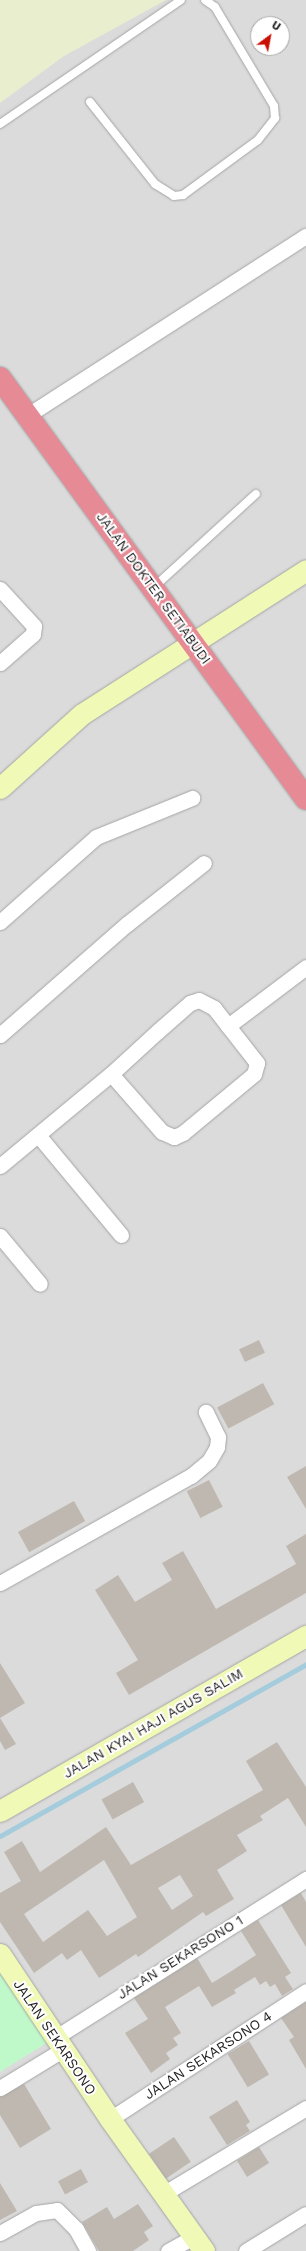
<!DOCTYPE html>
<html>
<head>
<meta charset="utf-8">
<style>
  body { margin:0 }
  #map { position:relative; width:306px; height:2251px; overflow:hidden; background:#efece4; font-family:"Work Sans",sans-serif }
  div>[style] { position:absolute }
  .residential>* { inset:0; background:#dcdbdb }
  .farmland>* { inset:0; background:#e9eecf }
  .park>* { inset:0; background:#c0f9c9 }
  .stream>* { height:5px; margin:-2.5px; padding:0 2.5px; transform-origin:2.5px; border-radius:2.5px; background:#a4ccdc }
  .building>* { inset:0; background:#bfb8b0; transform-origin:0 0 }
  .roads { filter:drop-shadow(0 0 1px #a5a5a5) drop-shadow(0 0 1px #a5a5a5) }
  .lane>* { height:8px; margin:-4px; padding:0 4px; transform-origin:4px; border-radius:4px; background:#fff }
  .street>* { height:15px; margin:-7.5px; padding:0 7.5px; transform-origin:7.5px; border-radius:7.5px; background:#fff }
  .secondary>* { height:21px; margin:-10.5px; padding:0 10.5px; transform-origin:10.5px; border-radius:10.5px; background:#f1f9b7 }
  .highway>* { height:22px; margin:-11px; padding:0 11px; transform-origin:11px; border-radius:11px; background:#e68b96 }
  span { translate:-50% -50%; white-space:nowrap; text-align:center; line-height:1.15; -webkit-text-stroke:4px #fff; paint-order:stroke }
  .street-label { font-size:14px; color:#1e1e1e }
  .north { position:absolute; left:250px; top:16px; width:40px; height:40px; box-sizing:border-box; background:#fff; border:1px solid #a5a5a5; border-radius:50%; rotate:32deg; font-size:11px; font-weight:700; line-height:16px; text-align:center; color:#1e1e1e }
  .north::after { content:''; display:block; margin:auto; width:14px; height:18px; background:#ca0f01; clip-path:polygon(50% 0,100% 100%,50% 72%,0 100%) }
</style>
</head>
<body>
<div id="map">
  <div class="residential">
    <i style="clip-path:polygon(evenodd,0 0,306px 0,306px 2251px,0 2251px,0 0,258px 24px,282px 24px,282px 48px,258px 48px,258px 24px)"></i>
  </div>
  <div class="farmland">
    <i style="clip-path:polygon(0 0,166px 0,64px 56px,0 103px)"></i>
  </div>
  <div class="park">
    <i style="clip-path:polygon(0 1961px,56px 2037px,0 2072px)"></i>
  </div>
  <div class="stream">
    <i style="left:0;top:1836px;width:351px;rotate:-29.3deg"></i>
  </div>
  <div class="building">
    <i style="left:259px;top:1340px;width:14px;height:22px;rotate:65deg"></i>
    <i style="left:263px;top:1383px;width:24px;height:52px;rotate:62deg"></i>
    <i style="clip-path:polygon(306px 1466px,306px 1509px,287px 1477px)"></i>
    <i style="left:209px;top:1480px;width:30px;height:25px;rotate:63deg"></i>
    <i style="left:74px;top:1501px;width:23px;height:64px;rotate:61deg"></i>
    <i style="clip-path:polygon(306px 1534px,306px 1593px,129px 1695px,116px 1673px,138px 1660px,95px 1590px,118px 1575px,135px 1602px,172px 1580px,162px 1563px,183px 1551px,216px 1609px,296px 1564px,286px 1546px)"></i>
    <i style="clip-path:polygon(0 1663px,25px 1703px,0 1718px,16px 1744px,5px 1750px,0 1741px)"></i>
    <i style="clip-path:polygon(evenodd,277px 1742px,306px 1787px,306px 1827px,288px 1798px,260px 1816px,263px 1820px,237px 1835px,247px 1851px,217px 1870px,234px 1899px,206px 1916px,203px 1912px,138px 1957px,136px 1954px,99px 1978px,81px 1950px,67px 1960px,62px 1953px,34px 1973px,0 1922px,0 1893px,21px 1881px,4px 1852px,22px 1841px,40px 1872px,106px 1827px,131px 1865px,263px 1790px,246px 1761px,277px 1742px,104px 1860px,137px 1917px,107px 1936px,88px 1910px,43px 1942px,24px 1914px,104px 1860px,277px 1742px,180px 1875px,193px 1896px,172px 1910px,158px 1888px,180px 1875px)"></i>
    <i style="left:133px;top:1782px;width:23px;height:36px;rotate:61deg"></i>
    <i style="clip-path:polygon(301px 1893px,306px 1902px,306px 1947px,281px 1905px)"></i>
    <i style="clip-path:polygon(258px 1920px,291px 1973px,285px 1977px,293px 1989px,282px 1996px,275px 1984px,270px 1987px,266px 1981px,260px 1985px,255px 1977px,234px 1990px,236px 1993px,212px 2007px,199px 1986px,165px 2007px,181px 2033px,173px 2038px,178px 2045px,166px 2053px,170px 2059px,151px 2073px,125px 2033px,148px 2019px,134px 1998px,197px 1958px,212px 1983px,230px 1972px,256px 1955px,241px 1931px)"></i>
    <i style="clip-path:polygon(306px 2002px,306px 2069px,289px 2040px,294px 2037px,281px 2018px)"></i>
    <i style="left:249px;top:2041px;width:39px;height:25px;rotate:59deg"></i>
    <i style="clip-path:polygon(24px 2084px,51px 2129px,20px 2148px,0 2115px,0 2097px)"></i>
    <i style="clip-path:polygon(237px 2100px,250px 2122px,246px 2125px,250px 2131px,227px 2145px,209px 2117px)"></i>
    <i style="left:174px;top:2137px;width:30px;height:30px;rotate:56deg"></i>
    <i style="left:259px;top:2147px;width:19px;height:26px;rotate:58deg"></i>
    <i style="left:81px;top:2169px;width:15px;height:26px;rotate:62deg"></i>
    <i style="clip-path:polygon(0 2183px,17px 2211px,0 2220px)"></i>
    <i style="clip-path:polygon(138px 2204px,153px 2226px,144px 2232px,149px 2240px,133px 2251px,99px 2251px,82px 2222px,107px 2207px,114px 2219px)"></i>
  </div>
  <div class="roads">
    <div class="lane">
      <i style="left:90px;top:102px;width:105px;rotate:51.6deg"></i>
      <i style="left:155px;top:184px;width:22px;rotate:32deg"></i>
      <i style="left:174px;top:196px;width:9px;rotate:-6deg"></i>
      <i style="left:183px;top:195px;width:93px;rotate:-36.3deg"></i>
      <i style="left:258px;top:140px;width:28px;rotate:-52deg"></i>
      <i style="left:275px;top:118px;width:12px;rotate:-95deg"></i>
      <i style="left:274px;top:106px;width:115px;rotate:-120.8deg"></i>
      <i style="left:215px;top:7px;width:12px;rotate:-145deg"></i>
      <i style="left:0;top:124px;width:219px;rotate:-34.4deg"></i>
      <i style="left:154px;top:587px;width:138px;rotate:-42.4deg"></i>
    </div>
    <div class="street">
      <i style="left:28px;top:415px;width:331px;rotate:-32.8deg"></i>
      <i style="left:0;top:589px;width:50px;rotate:47.4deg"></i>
      <i style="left:34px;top:626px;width:8px;rotate:97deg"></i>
      <i style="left:33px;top:634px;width:44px;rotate:138.7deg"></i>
      <i style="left:0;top:922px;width:128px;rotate:-41.5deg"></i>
      <i style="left:96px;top:837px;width:104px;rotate:-22.1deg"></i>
      <i style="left:228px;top:1026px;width:98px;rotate:-37.1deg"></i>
      <i style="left:0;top:1035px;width:169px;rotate:-41.2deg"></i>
      <i style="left:127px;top:924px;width:98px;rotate:-38.4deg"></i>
      <i style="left:38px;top:1135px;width:130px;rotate:50.3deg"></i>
      <i style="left:0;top:1166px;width:144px;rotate:-39.7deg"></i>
      <i style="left:111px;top:1074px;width:64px;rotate:-42.5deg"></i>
      <i style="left:158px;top:1031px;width:43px;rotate:-41.2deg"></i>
      <i style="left:190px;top:1003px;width:9px;rotate:-18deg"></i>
      <i style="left:199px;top:1000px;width:17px;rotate:28deg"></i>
      <i style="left:214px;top:1008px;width:70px;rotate:52deg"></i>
      <i style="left:257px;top:1063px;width:11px;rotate:105deg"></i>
      <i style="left:254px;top:1074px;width:92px;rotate:140.3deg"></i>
      <i style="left:183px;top:1133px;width:10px;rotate:156deg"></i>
      <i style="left:174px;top:1137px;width:13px;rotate:-157deg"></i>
      <i style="left:162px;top:1132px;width:77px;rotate:-131.3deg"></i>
      <i style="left:0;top:1236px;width:62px;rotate:50.2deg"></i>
      <i style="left:0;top:1583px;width:219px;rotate:-29.3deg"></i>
      <i style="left:191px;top:1476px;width:23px;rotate:-40deg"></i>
      <i style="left:209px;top:1461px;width:16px;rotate:-60deg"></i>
      <i style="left:217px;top:1447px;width:10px;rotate:-84deg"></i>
      <i style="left:218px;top:1437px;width:28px;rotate:-116deg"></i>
      <i style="left:56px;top:2037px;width:296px;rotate:-32.3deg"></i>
      <i style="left:0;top:2088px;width:75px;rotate:-31.4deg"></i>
      <i style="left:110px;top:2119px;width:234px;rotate:-33.1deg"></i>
      <i style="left:163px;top:2194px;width:167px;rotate:-31deg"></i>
      <i style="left:0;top:2233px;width:41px;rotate:-29.1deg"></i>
      <i style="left:36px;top:2213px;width:21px;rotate:-8deg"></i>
      <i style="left:57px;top:2210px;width:27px;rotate:45deg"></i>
      <i style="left:76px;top:2229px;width:25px;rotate:61deg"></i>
      <i style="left:168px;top:2251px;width:29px;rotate:-29deg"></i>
      <i style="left:246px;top:2251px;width:70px;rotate:-31.7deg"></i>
    </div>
    <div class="secondary">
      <i style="left:0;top:788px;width:110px;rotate:-42.1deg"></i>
      <i style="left:82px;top:714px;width:266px;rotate:-32.7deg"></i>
      <i style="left:0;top:1811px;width:353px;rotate:-29.8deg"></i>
      <i style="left:0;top:1954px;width:198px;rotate:56.3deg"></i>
      <i style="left:110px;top:2119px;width:162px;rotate:54.5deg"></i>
    </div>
    <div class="highway">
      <i style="left:0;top:378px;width:520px;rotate:53.99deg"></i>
    </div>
  </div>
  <div class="street-label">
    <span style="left:154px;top:588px;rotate:54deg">JALAN DOKTER SETIABUDI</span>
    <span style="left:153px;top:1723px;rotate:-30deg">JALAN KYAI HAJI AGUS SALIM</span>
    <span style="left:180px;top:1957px;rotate:-32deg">JALAN SEKARSONO 1</span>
    <span style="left:55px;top:2037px;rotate:56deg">JALAN SEKARSONO</span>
    <span style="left:208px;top:2055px;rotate:-33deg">JALAN SEKARSONO 4</span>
  </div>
  <div class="north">U</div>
</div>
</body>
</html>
